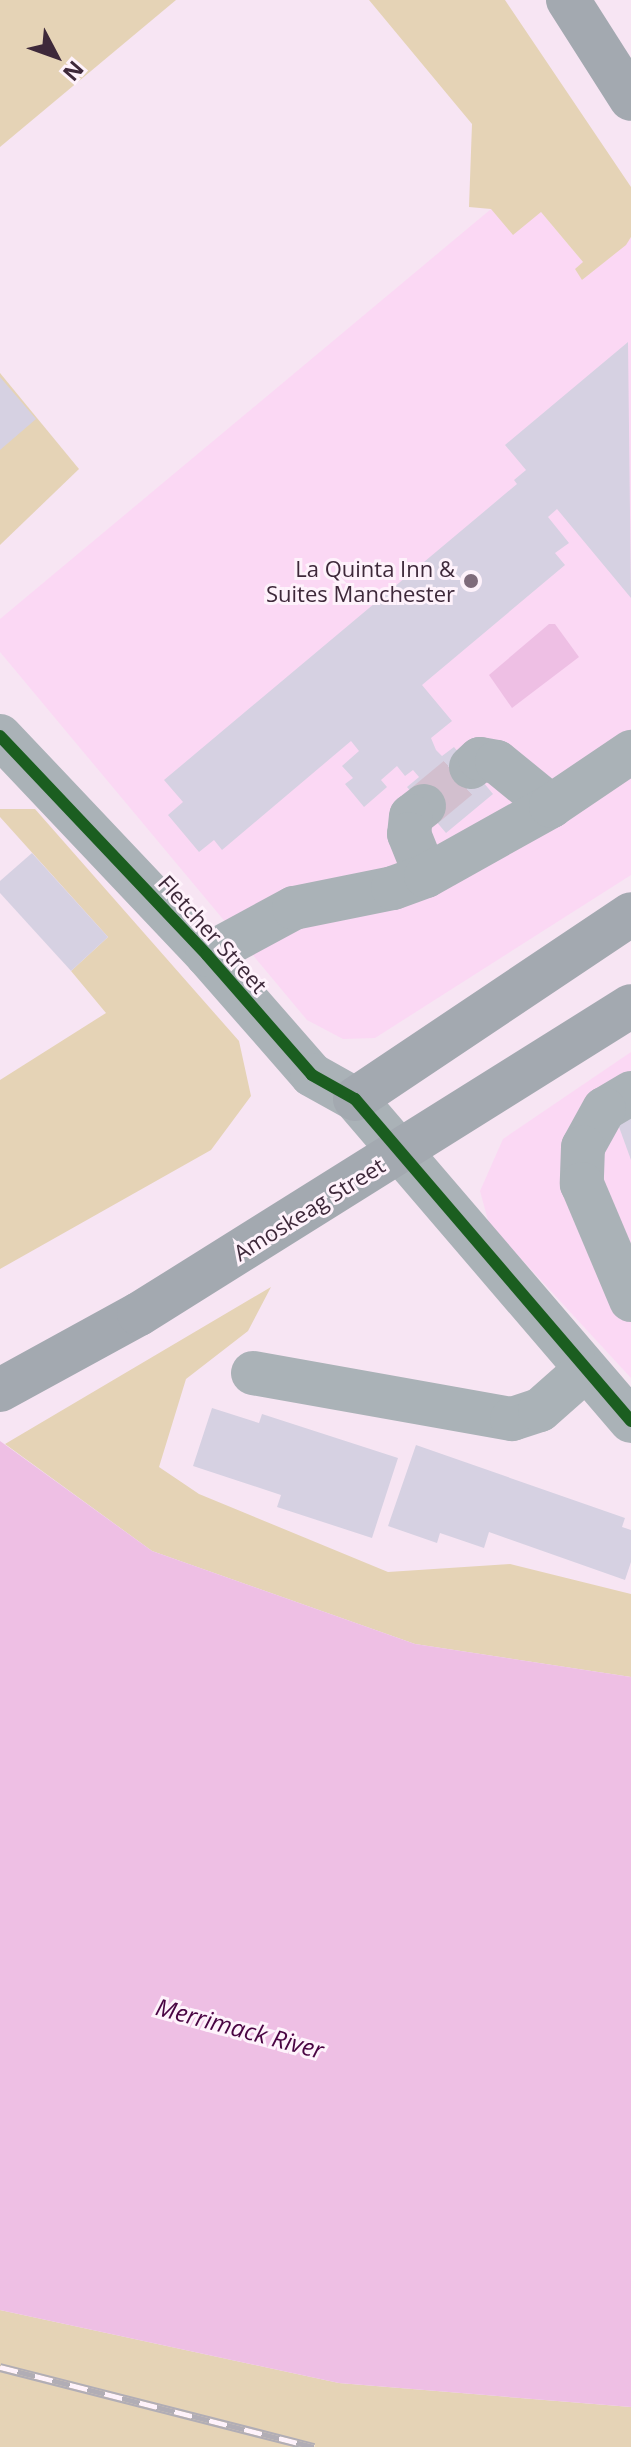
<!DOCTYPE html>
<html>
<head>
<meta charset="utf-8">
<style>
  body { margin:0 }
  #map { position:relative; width:631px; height:2447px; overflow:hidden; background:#f7e5f3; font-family:"Open Sans",sans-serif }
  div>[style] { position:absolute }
  .built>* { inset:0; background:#fbd8f4 }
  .green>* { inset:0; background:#e5d3b6 }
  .water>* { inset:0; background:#eebfe4 }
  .building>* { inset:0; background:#d6d1e2 }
  .minor-tunnel>* { height:44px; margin-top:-22px; transform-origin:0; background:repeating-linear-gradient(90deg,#d2bfce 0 44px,transparent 0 66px) }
  .minor>* { height:44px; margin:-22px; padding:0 22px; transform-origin:22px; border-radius:22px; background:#aab2b7 }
  .major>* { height:44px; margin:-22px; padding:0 22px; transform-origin:22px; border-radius:22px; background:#a3a9b0 }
  .rail>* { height:9px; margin-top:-4.5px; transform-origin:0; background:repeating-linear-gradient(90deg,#fef2fb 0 18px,#b1adb5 0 36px); box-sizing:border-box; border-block:2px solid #b1adb5 }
  .cycleway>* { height:12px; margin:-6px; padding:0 6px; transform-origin:6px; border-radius:6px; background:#1b5e20 }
  .dots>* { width:22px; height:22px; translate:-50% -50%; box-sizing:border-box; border:4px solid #fef2fb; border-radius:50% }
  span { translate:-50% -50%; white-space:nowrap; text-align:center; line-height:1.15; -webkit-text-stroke:6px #fef2fb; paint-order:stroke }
  .poi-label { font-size:22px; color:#3e293a }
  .right { translate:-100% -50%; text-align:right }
  .street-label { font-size:22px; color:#3e293a }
  .water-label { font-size:24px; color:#490442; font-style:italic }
  .north { position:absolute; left:16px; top:16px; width:80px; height:80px; -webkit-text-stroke:6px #fef2fb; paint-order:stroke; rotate:131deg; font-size:22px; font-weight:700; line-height:32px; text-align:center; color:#3e293a }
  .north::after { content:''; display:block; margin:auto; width:28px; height:36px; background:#3e293a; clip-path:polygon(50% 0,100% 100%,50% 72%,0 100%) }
</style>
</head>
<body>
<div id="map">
  <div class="built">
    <i style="clip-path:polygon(491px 209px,541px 212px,583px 262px,582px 280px,631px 237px,631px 875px,375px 1038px,343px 1039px,307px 1020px,0 652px,0 619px)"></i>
    <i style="clip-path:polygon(631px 1052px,631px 1378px,489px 1224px,480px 1191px,503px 1139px)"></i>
  </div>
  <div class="green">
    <i style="clip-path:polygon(0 0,176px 0,0 147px)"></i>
    <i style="clip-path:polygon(369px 0,505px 0,631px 187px,631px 237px,626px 245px,582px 280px,575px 269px,583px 262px,541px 212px,513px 235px,491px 209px,469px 207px,472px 124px)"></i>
    <i style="clip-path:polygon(0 373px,79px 469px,0 545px)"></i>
    <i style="clip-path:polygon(0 809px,35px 809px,239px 1041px,251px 1096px,211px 1150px,0 1269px,0 1080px,106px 1013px,71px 971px,108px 937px,0 817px)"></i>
    <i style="clip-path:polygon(271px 1287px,248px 1331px,186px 1379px,159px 1467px,199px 1494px,388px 1572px,510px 1564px,631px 1594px,631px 1677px,415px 1644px,152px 1551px,5px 1444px)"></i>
    <i style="clip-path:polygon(0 2310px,339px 2383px,631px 2407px,631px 2447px,0 2447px)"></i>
  </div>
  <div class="water">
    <i style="clip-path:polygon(549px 624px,555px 624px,579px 657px,512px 708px,489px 675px)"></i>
    <i style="clip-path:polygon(0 1441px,152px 1551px,415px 1644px,631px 1677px,631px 2407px,339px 2383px,0 2310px)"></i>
  </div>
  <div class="building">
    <i style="clip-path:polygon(628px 342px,631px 598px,557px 509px,548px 517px,569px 543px,555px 553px,565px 565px,422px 685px,452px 721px,431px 738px,436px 750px,442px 756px,454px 747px,493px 794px,446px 833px,407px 787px,419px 777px,413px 770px,405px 776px,397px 766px,381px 780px,387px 787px,364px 807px,345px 784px,353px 778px,342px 766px,359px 751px,351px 741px,222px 850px,214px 840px,199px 852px,168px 815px,183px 802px,164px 780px,517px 484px,514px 480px,526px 470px,505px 445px)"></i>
    <i style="clip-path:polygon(0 377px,36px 419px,0 450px)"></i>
    <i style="clip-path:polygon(32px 853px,108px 937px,71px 971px,0 893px,0 881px)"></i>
    <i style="clip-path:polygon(631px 1110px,631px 1160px,615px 1116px)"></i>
    <i style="clip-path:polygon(212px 1408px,259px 1423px,262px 1414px,398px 1458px,372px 1538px,277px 1507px,281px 1495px,193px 1466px)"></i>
    <i style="clip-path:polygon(416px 1445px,625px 1518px,622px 1527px,631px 1530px,631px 1562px,625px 1580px,489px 1532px,484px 1548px,440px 1533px,437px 1543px,388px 1526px)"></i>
  </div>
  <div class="minor-tunnel">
    <i style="left:424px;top:806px;width:61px;rotate:-39.7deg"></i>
  </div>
  <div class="minor">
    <i style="left:0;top:736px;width:301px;rotate:46.6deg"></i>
    <i style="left:207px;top:955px;width:159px;rotate:48.8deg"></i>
    <i style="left:312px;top:1075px;width:49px;rotate:29.2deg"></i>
    <i style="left:355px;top:1099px;width:424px;rotate:49.4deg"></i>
    <i style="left:471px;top:767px;width:12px;rotate:-42deg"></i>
    <i style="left:480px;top:759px;width:17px;rotate:10deg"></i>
    <i style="left:497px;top:762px;width:70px;rotate:39.2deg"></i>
    <i style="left:424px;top:806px;width:16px;rotate:142deg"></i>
    <i style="left:411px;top:816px;width:18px;rotate:96deg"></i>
    <i style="left:409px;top:834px;width:45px;rotate:68deg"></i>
    <i style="left:207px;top:955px;width:99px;rotate:-28.4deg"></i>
    <i style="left:294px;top:908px;width:101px;rotate:-11.4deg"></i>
    <i style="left:393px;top:888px;width:35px;rotate:-20deg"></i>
    <i style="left:426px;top:876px;width:143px;rotate:-29.2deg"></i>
    <i style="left:551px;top:806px;width:97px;rotate:-34deg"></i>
    <i style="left:631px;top:1093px;width:31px;rotate:149deg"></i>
    <i style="left:604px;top:1109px;width:43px;rotate:118.9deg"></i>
    <i style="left:583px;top:1147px;width:37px;rotate:92deg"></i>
    <i style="left:582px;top:1184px;width:126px;rotate:67.1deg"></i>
    <i style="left:253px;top:1373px;width:263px;rotate:10.1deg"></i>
    <i style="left:512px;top:1419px;width:29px;rotate:-18deg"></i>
    <i style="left:540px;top:1410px;width:57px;rotate:-41.5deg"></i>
  </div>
  <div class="major">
    <i style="left:568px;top:0;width:117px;rotate:57.5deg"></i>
    <i style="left:355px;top:1099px;width:332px;rotate:-33.8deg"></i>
    <i style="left:0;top:1390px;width:158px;rotate:-28.7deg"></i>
    <i style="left:139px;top:1314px;width:580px;rotate:-32.05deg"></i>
  </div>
  <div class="rail">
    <i style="left:0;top:2367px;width:324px;rotate:14.3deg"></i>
  </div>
  <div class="cycleway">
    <i style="left:0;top:736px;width:301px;rotate:46.6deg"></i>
    <i style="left:207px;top:955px;width:159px;rotate:48.8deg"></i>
    <i style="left:312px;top:1075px;width:49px;rotate:29.2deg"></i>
    <i style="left:355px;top:1099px;width:424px;rotate:49.4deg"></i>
  </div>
  <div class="dots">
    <i style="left:471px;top:581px;background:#7f6b7b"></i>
  </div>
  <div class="poi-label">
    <span class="right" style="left:455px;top:581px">La Quinta Inn &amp;<br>Suites Manchester</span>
  </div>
  <div class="street-label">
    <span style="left:213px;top:934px;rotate:48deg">Fletcher Street</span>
    <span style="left:309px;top:1209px;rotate:-32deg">Amoskeag Street</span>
  </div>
  <div class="water-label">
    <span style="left:240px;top:2028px;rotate:15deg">Merrimack River</span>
  </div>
  <div class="north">N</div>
</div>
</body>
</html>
